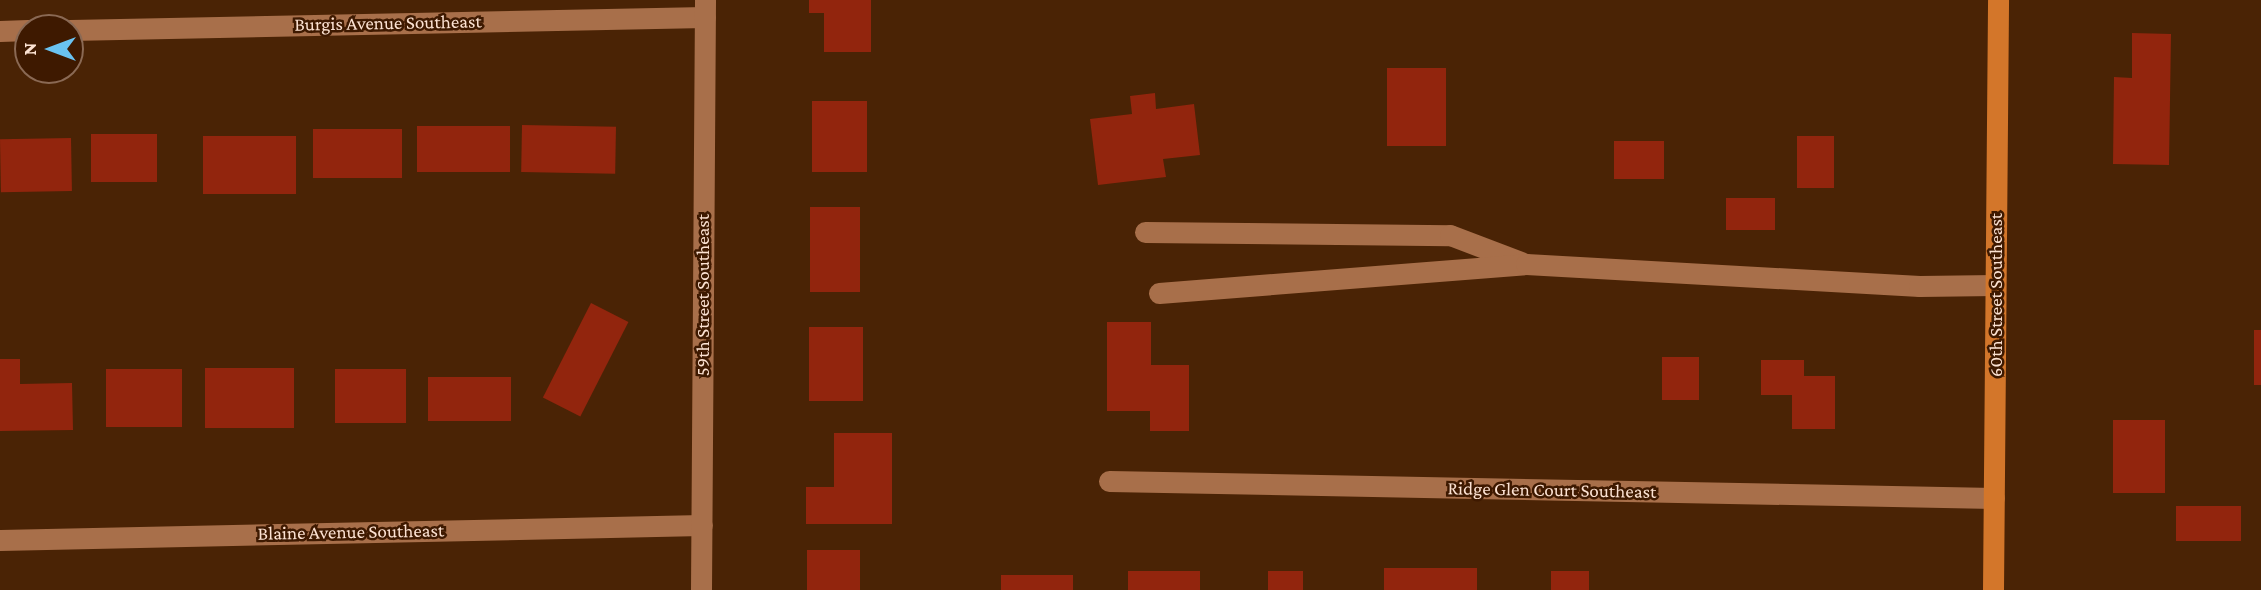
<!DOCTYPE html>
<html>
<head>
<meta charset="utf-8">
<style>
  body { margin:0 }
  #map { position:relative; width:2261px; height:590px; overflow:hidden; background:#4a2305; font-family:"Crimson Pro",serif }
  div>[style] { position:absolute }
  .building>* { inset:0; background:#92250d; transform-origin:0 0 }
  .minor>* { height:21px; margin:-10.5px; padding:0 10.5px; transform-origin:10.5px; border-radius:10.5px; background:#a86f4a }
  .major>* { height:21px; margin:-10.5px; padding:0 10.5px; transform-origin:10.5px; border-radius:10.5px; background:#d3762a }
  span { translate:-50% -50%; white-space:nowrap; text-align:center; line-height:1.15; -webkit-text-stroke:5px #3e1900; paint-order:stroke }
  .street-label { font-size:19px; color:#fce2d2 }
  .north { position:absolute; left:14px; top:14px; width:70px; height:70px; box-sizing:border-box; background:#3e1900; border:2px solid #8a6954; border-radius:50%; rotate:270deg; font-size:19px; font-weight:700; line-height:28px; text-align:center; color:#fce2d2 }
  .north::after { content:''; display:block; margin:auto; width:24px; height:32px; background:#6ac3f1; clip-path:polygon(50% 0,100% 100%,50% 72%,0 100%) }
</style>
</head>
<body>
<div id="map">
  <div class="building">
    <i style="clip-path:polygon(809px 0,871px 0,871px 52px,824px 52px,824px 13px,809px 13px)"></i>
    <i style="clip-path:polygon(2132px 33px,2171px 34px,2169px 165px,2113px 164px,2114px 77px,2132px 78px)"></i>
    <i style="left:1387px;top:68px;width:59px;height:78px"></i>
    <i style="clip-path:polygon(1155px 93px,1156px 109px,1194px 104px,1200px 155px,1163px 159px,1166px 177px,1098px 185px,1090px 119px,1132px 114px,1130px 96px)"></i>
    <i style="left:812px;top:101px;width:55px;height:71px"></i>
    <i style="left:522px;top:125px;width:94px;height:47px;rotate:1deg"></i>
    <i style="left:417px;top:126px;width:93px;height:46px"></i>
    <i style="left:313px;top:129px;width:89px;height:49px"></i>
    <i style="left:91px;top:134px;width:66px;height:48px"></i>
    <i style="left:203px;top:136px;width:93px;height:58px"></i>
    <i style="left:1797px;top:136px;width:37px;height:52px"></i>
    <i style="left:71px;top:138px;width:53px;height:71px;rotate:89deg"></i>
    <i style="left:1614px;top:141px;width:50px;height:38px"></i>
    <i style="left:1726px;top:198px;width:49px;height:32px"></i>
    <i style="left:810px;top:207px;width:50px;height:85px"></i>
    <i style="left:591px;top:303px;width:42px;height:106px;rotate:27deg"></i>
    <i style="clip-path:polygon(1107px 322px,1151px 322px,1151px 365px,1189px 365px,1189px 431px,1150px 431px,1150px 411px,1107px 411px)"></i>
    <i style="left:809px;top:327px;width:54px;height:74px"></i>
    <i style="left:2254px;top:330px;width:7px;height:55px"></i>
    <i style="left:1662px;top:357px;width:37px;height:43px"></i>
    <i style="clip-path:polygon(0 359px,20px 359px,20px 384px,72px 383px,73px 430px,0 431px)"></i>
    <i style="clip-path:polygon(1761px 360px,1804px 360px,1804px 376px,1835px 376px,1835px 429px,1792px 429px,1792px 395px,1761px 395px)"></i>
    <i style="left:205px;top:368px;width:89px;height:60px"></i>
    <i style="left:106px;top:369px;width:76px;height:58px"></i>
    <i style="left:335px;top:369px;width:71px;height:54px"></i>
    <i style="left:428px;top:377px;width:83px;height:44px"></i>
    <i style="left:2113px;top:420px;width:52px;height:73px"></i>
    <i style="clip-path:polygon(834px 433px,892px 433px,892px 524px,806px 524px,806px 487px,834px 487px)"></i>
    <i style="left:2176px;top:506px;width:65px;height:35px"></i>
    <i style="left:807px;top:550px;width:53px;height:40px"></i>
    <i style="left:1384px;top:568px;width:93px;height:22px"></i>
    <i style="left:1128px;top:571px;width:72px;height:19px"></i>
    <i style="left:1268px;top:571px;width:35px;height:19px"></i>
    <i style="left:1551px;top:571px;width:38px;height:19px"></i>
    <i style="left:1001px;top:575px;width:72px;height:15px"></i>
  </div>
  <div class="minor">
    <i style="left:70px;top:30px;width:635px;rotate:-1.17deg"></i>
    <i style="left:0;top:31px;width:28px;rotate:-2deg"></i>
    <i style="left:1145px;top:232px;width:305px;rotate:0.6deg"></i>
    <i style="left:1450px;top:235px;width:76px;rotate:20.8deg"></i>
    <i style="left:1159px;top:293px;width:368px;rotate:-4.5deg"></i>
    <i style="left:1526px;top:264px;width:394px;rotate:3.2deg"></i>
    <i style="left:1919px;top:286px;width:76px;rotate:-0.8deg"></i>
    <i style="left:1109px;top:481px;width:885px;rotate:1.1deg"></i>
    <i style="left:0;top:540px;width:702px;rotate:-1.22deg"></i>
    <i style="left:701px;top:590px;width:590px;rotate:-89.61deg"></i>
  </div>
  <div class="major">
    <i style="left:1993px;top:590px;width:590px;rotate:-89.51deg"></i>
  </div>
  <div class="street-label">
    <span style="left:388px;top:23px;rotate:-1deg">Burgis Avenue Southeast</span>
    <span style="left:703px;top:295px;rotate:-90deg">59th Street Southeast</span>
    <span style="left:1996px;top:295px;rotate:-90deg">60th Street Southeast</span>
    <span style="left:1552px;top:490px;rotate:1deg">Ridge Glen Court Southeast</span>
    <span style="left:351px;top:532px;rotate:-1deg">Blaine Avenue Southeast</span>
  </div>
  <div class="north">N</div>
</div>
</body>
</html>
